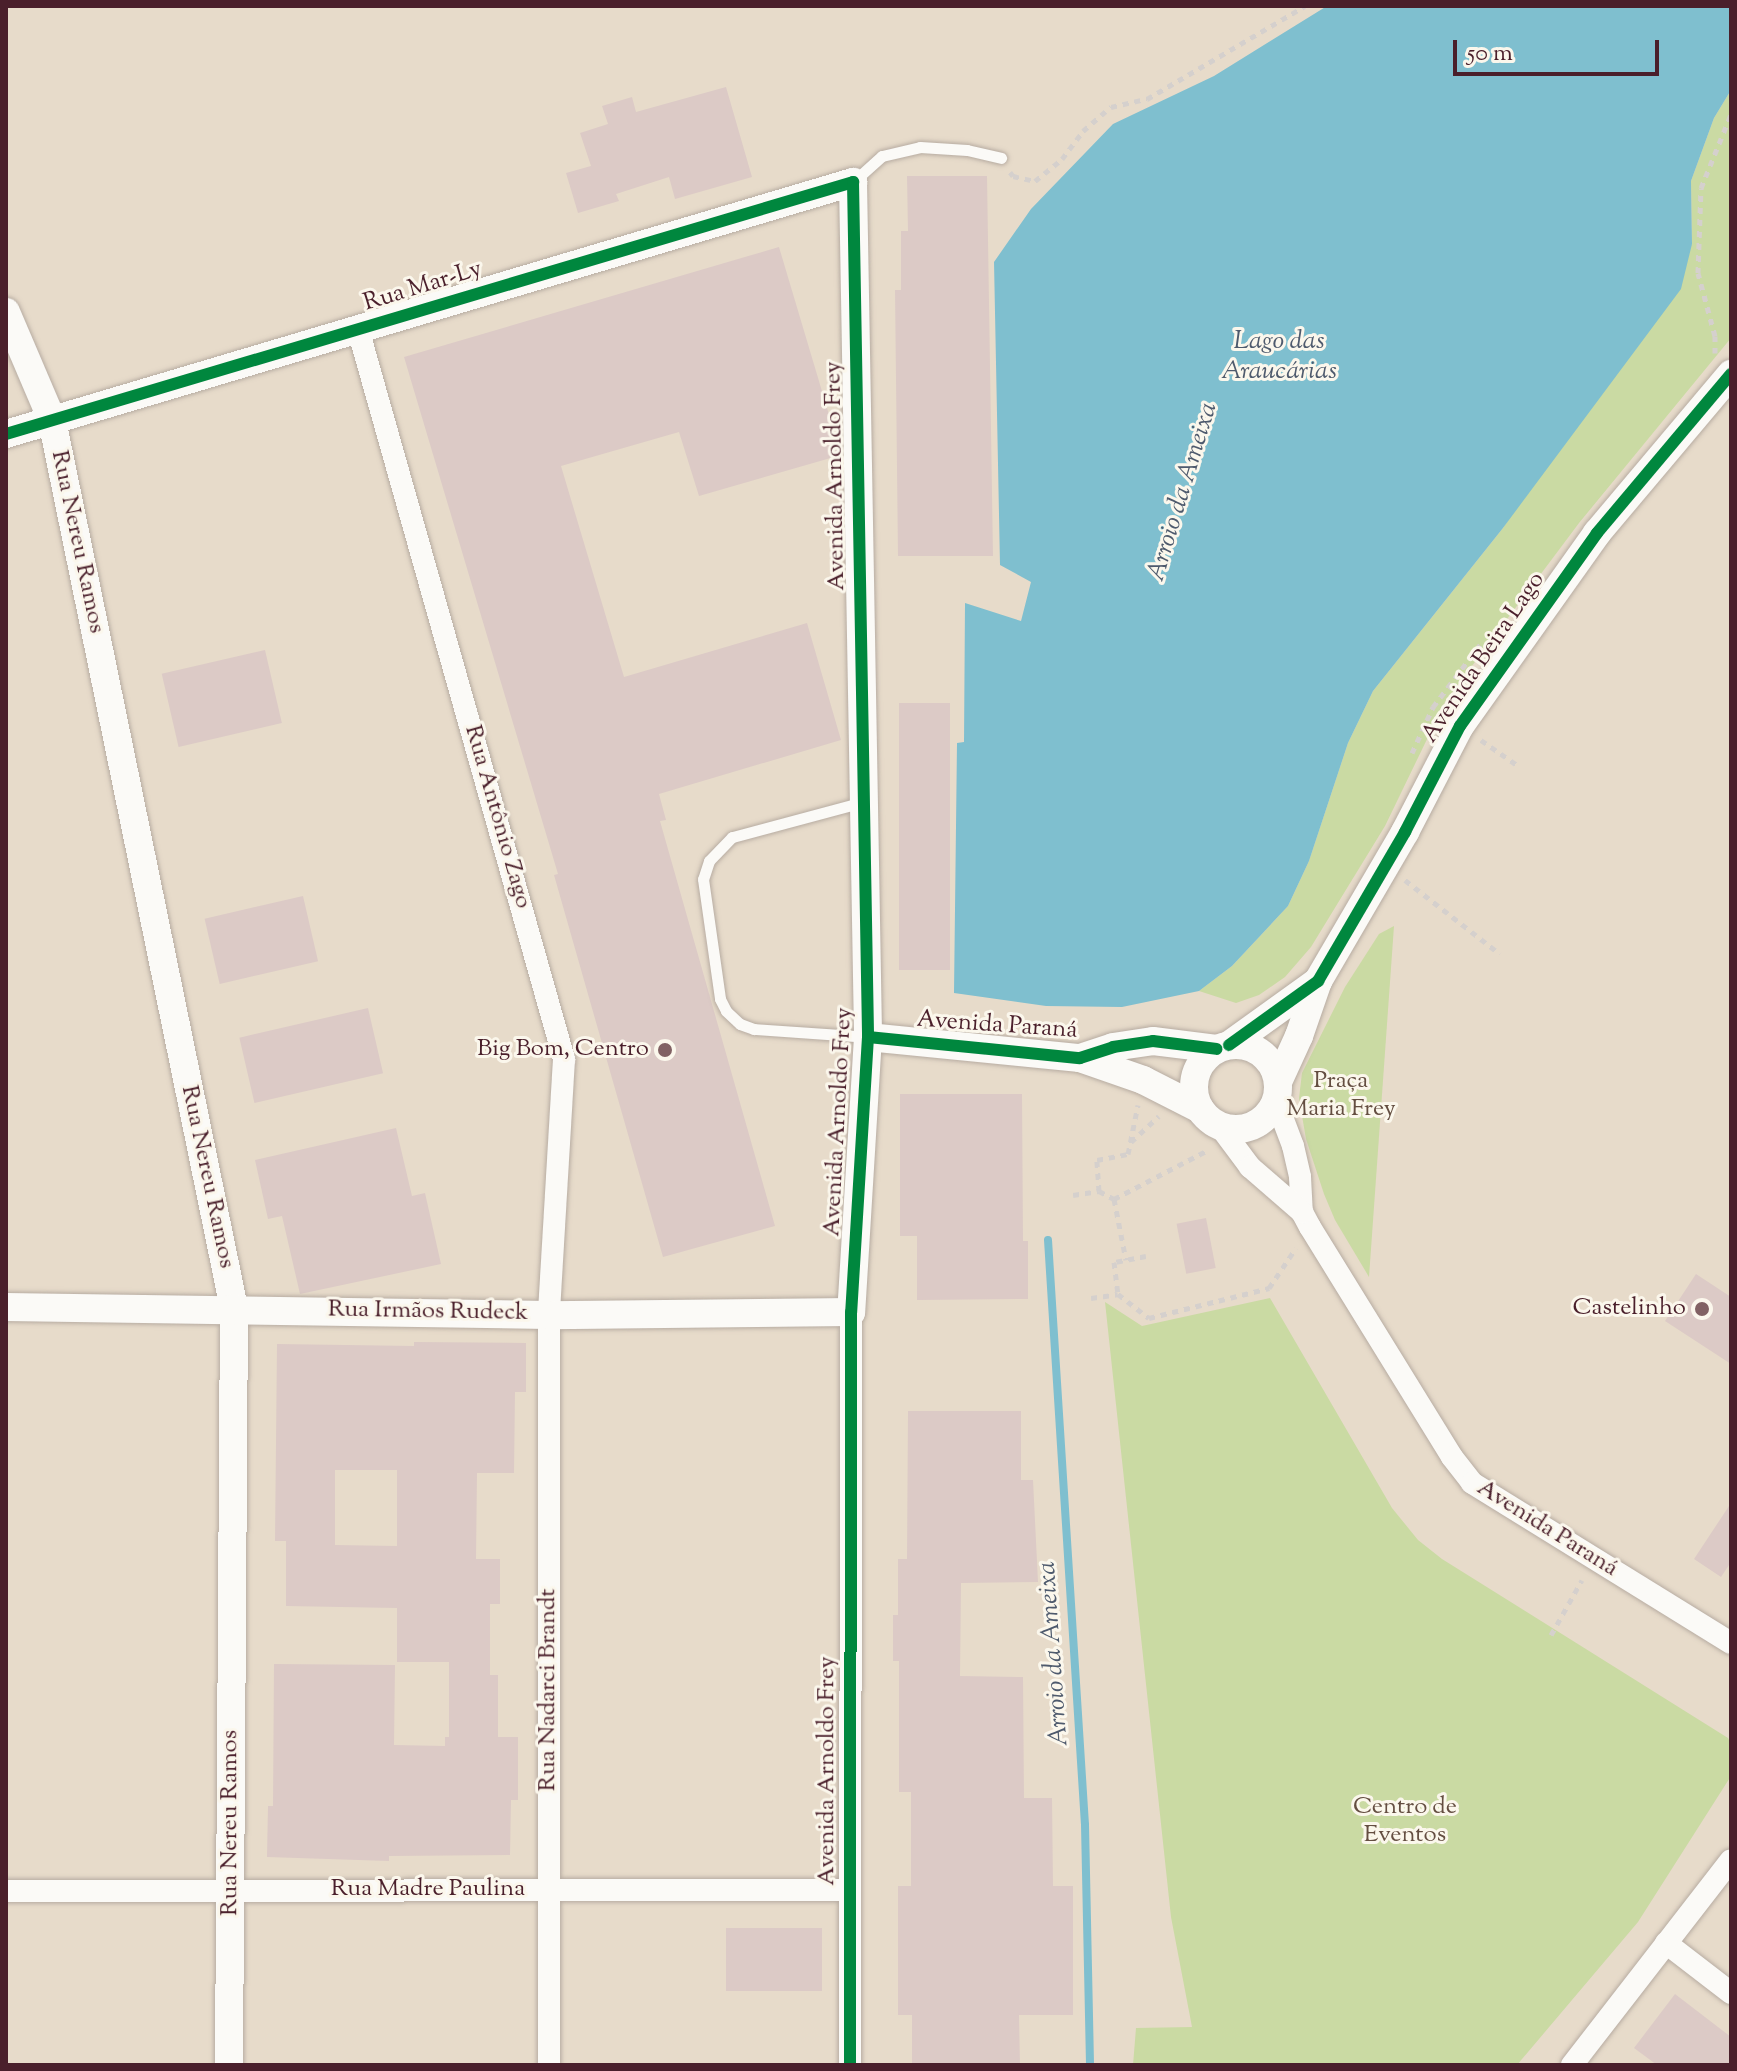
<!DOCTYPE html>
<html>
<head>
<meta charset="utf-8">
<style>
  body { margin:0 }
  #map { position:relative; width:1737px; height:2071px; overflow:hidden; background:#e7dbca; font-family:"Sorts Mill Goudy",serif }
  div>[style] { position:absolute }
  .green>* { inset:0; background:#cadaa3 }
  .water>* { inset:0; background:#7fbfcf }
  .stream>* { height:8px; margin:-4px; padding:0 4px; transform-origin:4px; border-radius:4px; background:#7fbfcf }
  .building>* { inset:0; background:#dccac6; transform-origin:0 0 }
  .path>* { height:5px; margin-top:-2.5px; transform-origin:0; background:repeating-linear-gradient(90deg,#d5d0cd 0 6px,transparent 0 12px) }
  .roads { filter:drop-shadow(0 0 2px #b7aca2) drop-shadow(0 0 2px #b7aca2) }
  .service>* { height:11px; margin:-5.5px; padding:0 5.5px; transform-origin:5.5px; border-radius:5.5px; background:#fbfaf7 }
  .minor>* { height:22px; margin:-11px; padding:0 11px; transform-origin:11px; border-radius:11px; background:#fbfaf7 }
  .tertiary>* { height:28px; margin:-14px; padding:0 14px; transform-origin:14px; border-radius:14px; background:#fbfaf7 }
  .tertiary>.ring { margin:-14px; padding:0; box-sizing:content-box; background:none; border:28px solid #fbfaf7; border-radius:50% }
  .cycleway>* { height:12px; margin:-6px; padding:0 6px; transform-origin:6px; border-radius:6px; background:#00873e }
  .dots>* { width:22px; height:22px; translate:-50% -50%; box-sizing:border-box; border:4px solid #fbf7ec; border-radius:50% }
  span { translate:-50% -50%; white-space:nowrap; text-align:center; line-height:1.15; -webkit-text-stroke:6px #fbf7ec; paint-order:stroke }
  .street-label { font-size:24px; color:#4a1f2b }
  .poi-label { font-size:24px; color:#4a1f2b }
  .right { translate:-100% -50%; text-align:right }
  .park-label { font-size:24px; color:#644e41 }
  .water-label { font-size:26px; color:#4e5a6d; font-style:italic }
  .frame { position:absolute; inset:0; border:8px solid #4a1f2b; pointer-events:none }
  .scale { position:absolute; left:1453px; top:40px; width:206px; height:36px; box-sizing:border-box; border:4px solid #4a1f2b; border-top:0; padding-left:10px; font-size:24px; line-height:28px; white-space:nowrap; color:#4a1f2b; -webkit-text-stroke:6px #fbf7ec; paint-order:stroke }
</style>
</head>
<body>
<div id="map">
  <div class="green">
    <i style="clip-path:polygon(1731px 90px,1731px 338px,1579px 523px,1445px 702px,1385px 826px,1311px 947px,1285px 977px,1259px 995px,1236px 1003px,1199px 991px,1232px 966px,1288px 906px,1309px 861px,1348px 743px,1373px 691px,1503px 528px,1692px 244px,1691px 181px,1714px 118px)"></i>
    <i style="clip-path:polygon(1394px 926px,1369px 1277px,1335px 1220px,1324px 1194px,1306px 1139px,1299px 1098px,1302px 1073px,1345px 987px,1379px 934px)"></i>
    <i style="clip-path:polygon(1270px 1298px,1392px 1508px,1418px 1540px,1442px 1559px,1728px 1738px,1731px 1744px,1731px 1776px,1638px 1922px,1517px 2065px,1133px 2065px,1136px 2028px,1192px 2027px,1171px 1917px,1105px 1302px,1142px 1326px)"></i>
  </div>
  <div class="water">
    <i style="clip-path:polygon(1327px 6px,1731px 6px,1731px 90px,1714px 118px,1691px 181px,1692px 244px,1681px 289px,1503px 528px,1373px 691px,1348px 743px,1309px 861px,1288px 906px,1232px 966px,1199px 991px,1122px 1007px,1046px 1006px,954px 993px,957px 743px,964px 742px,965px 603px,1021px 621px,1031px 582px,1000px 565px,994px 262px,1031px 209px,1113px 124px,1214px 76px)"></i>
  </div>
  <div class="stream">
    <i style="left:1048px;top:1240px;width:586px;rotate:86.38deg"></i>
    <i style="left:1085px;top:1825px;width:240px;rotate:88.8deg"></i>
  </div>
  <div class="building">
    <i style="clip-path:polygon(726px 87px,752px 177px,675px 199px,669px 177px,616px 194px,619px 201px,578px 213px,566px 173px,591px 166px,580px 133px,608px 124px,602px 106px,632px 97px,636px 112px)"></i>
    <i style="clip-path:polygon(907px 176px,987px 176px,993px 556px,898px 556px,895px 290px,901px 290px,901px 231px,908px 231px)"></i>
    <i style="clip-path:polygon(779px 247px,841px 455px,699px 496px,679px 432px,561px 466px,624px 677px,807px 623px,841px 740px,659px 794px,666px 820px,660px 821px,775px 1226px,663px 1257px,554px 875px,558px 874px,404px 357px)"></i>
    <i style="left:265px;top:650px;width:75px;height:106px;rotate:77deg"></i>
    <i style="left:899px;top:703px;width:51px;height:267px"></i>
    <i style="left:303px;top:896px;width:67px;height:101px;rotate:77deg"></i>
    <i style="left:368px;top:1008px;width:67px;height:132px;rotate:77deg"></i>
    <i style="clip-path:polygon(900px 1094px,1022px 1094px,1023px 1241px,1028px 1241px,1028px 1299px,917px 1300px,917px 1236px,900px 1236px)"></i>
    <i style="clip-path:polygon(396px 1128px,412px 1196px,425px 1193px,441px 1264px,300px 1294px,282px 1216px,268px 1219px,255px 1160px)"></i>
    <i style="left:1206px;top:1218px;width:51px;height:30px;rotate:79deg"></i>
    <i style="clip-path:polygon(1696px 1274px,1731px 1297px,1731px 1364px,1665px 1321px)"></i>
    <i style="clip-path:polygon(evenodd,414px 1342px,526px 1343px,526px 1392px,515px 1392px,514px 1473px,477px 1473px,476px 1559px,500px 1559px,500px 1604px,490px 1604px,490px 1675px,498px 1675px,498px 1737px,518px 1737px,518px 1800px,511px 1800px,510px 1855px,389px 1856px,389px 1861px,267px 1857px,268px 1806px,273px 1806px,274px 1664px,395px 1665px,394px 1745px,445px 1746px,445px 1737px,449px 1737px,449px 1662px,397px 1662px,397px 1608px,286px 1606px,286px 1541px,275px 1541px,277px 1344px,414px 1346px,414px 1342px,335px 1470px,397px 1470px,397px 1546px,335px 1545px,335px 1470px)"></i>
    <i style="clip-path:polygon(908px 1411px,1021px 1411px,1021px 1480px,1033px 1480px,1038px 1582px,961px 1583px,960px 1676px,1023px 1677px,1024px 1798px,1052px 1798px,1053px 1886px,1073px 1886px,1073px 2015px,1019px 2015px,1020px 2065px,912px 2065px,912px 2015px,898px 2015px,898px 1886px,911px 1886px,911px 1792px,899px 1792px,899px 1661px,893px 1661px,893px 1615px,898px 1615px,898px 1559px,907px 1559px)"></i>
    <i style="clip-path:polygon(1731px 1503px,1731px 1562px,1721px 1577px,1694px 1559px)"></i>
    <i style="left:726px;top:1928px;width:96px;height:63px"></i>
    <i style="clip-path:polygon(1675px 1994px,1731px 2037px,1731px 2065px,1657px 2065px,1634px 2048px)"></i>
  </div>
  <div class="path">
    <i style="left:1010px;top:172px;width:5px;rotate:53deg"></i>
    <i style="left:1013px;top:176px;width:23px;rotate:13deg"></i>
    <i style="left:1035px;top:181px;width:35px;rotate:-39deg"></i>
    <i style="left:1062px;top:159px;width:35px;rotate:-53deg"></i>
    <i style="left:1083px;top:131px;width:37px;rotate:-41deg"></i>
    <i style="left:1111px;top:107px;width:37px;rotate:-13deg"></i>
    <i style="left:1147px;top:99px;width:183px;rotate:-30.5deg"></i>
    <i style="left:1715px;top:353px;width:17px;rotate:-90deg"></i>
    <i style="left:1715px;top:336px;width:65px;rotate:-105.1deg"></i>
    <i style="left:1698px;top:273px;width:85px;rotate:-88deg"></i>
    <i style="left:1701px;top:188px;width:80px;rotate:-67.9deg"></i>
    <i style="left:1481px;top:740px;width:44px;rotate:34.8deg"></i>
    <i style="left:1412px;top:753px;width:51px;rotate:-65.5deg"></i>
    <i style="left:1433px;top:707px;width:83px;rotate:-52.9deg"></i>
    <i style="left:1405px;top:880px;width:120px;rotate:37.9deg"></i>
    <i style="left:1131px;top:1142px;width:38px;rotate:-43deg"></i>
    <i style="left:1099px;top:1191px;width:31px;rotate:-94deg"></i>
    <i style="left:1097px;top:1160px;width:32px;rotate:-11deg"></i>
    <i style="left:1128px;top:1154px;width:50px;rotate:-78.5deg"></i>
    <i style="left:1073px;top:1195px;width:26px;rotate:-9deg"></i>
    <i style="left:1099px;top:1191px;width:17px;rotate:28deg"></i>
    <i style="left:1114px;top:1199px;width:106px;rotate:-27.5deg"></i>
    <i style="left:1114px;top:1199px;width:62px;rotate:78.9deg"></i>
    <i style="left:1146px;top:1256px;width:33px;rotate:169deg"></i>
    <i style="left:1114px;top:1262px;width:32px;rotate:83deg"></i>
    <i style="left:1118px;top:1294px;width:39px;rotate:38deg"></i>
    <i style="left:1149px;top:1318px;width:124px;rotate:-14deg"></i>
    <i style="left:1269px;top:1288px;width:48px;rotate:-56deg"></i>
    <i style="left:1091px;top:1298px;width:27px;rotate:-8deg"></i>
    <i style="left:1551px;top:1635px;width:63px;rotate:-60.6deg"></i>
  </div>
  <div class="roads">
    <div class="service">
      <i style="left:853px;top:182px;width:39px;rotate:-42deg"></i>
      <i style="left:882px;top:156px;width:39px;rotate:-13deg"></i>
      <i style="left:920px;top:147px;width:47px;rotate:3.7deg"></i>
      <i style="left:967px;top:150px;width:35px;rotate:13deg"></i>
      <i style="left:863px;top:802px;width:136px;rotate:165deg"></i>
      <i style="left:732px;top:837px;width:33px;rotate:134deg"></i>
      <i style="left:709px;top:861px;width:19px;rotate:108deg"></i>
      <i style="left:703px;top:879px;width:121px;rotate:81.9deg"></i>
      <i style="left:720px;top:999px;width:13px;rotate:63deg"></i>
      <i style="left:726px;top:1011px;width:19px;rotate:43deg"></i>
      <i style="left:740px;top:1024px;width:15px;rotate:20deg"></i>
      <i style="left:754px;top:1029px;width:114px;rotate:4deg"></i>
    </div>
    <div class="minor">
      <i style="left:358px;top:329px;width:759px;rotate:74.24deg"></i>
      <i style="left:564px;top:1059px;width:256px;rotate:93.4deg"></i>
      <i style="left:549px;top:1315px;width:750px;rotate:90deg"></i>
      <i style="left:1276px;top:1101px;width:48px;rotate:69.3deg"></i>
      <i style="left:1293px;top:1146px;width:32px;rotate:77deg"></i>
      <i style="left:1300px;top:1177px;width:35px;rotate:87deg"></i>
      <i style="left:1302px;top:1212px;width:17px;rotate:62deg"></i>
      <i style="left:1310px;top:1227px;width:270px;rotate:58.3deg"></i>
      <i style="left:1452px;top:1457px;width:33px;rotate:52deg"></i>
      <i style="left:1472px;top:1483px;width:304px;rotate:31.7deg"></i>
      <i style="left:1218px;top:1124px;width:54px;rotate:53.3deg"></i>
      <i style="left:1250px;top:1167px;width:69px;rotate:40.9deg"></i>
      <i style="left:6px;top:1891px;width:844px;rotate:-0.07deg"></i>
      <i style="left:1666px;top:1943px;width:82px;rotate:37.6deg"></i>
      <i style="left:850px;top:2065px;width:753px;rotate:-89.92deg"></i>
      <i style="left:1572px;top:2065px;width:259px;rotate:-52.2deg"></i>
    </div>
    <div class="tertiary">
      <i style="left:6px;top:312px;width:117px;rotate:66.9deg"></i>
      <i style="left:52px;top:420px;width:906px;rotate:78.42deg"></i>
      <i style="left:234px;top:1308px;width:757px;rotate:90.38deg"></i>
      <i style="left:6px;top:434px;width:884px;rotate:-16.57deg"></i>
      <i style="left:853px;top:182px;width:855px;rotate:88.99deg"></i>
      <i style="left:868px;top:1037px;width:276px;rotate:93.5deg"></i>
      <i style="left:851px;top:1312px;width:302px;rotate:179.4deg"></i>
      <i style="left:549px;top:1315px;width:543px;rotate:-179.16deg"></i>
      <i style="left:868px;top:1037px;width:213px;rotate:5.7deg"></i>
      <i style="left:1080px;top:1058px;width:67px;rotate:19.2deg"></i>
      <i style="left:1143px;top:1080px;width:64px;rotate:27deg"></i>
      <i style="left:1229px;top:1045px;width:110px;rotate:-35.7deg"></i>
      <i class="ring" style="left:1194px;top:1045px;width:56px;height:56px"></i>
      <i style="left:1080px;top:1058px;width:35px;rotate:-18deg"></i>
      <i style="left:1113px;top:1047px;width:40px;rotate:-8.5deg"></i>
      <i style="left:1153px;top:1041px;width:64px;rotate:7.1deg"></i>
      <i style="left:1278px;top:1082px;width:51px;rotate:-65.5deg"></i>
      <i style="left:1299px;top:1036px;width:58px;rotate:-70.9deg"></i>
      <i style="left:1318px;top:981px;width:173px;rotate:-59.7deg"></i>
      <i style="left:1405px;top:832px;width:119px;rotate:-62.6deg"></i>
      <i style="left:1460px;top:726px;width:237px;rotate:-54.6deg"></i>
      <i style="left:1597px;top:533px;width:208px;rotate:-49.9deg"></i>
    </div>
  </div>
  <div class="cycleway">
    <i style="left:6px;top:434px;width:884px;rotate:-16.57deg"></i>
    <i style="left:853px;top:182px;width:855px;rotate:88.99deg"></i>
    <i style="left:868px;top:1037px;width:276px;rotate:93.5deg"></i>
    <i style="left:851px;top:1312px;width:753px;rotate:90.08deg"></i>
    <i style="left:868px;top:1037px;width:213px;rotate:5.7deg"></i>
    <i style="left:1080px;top:1058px;width:35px;rotate:-18deg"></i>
    <i style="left:1113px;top:1047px;width:40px;rotate:-8.5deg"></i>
    <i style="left:1153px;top:1041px;width:64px;rotate:7.1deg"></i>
    <i style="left:1229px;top:1045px;width:110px;rotate:-35.7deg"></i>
    <i style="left:1318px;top:981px;width:173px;rotate:-59.7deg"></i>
    <i style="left:1405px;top:832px;width:119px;rotate:-62.6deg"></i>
    <i style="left:1460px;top:726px;width:237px;rotate:-54.6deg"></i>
    <i style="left:1597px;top:533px;width:208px;rotate:-49.9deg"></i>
  </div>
  <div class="dots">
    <i style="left:665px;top:1050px;background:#816163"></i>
    <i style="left:1702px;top:1309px;background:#816163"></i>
  </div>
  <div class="street-label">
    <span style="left:423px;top:287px;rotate:-17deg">Rua Mar-Ly</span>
    <span style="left:836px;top:476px;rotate:-91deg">Avenida Arnoldo Frey</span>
    <span style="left:77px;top:542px;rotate:78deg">Rua Nereu Ramos</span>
    <span style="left:1484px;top:658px;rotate:-56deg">Avenida Beira Lago</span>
    <span style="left:497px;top:817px;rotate:74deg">Rua Antônio Zago</span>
    <span style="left:997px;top:1026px;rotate:4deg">Avenida Paraná</span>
    <span style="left:839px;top:1122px;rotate:-87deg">Avenida Arnoldo Frey</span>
    <span style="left:207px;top:1177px;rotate:78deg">Rua Nereu Ramos</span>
    <span style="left:428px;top:1312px;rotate:1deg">Rua Irmãos Rudeck</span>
    <span style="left:1547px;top:1529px;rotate:32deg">Avenida Paraná</span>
    <span style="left:549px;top:1690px;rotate:-90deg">Rua Nadarci Brandt</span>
    <span style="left:828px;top:1771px;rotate:-90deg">Avenida Arnoldo Frey</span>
    <span style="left:231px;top:1823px;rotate:-90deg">Rua Nereu Ramos</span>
    <span style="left:428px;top:1890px">Rua Madre Paulina</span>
  </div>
  <div class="poi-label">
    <span class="right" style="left:649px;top:1050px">Big Bom, Centro</span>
    <span class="right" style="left:1686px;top:1309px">Castelinho</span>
  </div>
  <div class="park-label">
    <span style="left:1341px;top:1096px">Praça<br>Maria Frey</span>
    <span style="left:1405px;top:1822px">Centro de<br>Eventos</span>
  </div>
  <div class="water-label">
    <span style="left:1279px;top:357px">Lago das<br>Araucárias</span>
    <span style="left:1183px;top:492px;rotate:-73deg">Arroio da Ameixa</span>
    <span style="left:1054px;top:1654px;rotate:-94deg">Arroio da Ameixa</span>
  </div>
  <div class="frame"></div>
  <div class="scale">50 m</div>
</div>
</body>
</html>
